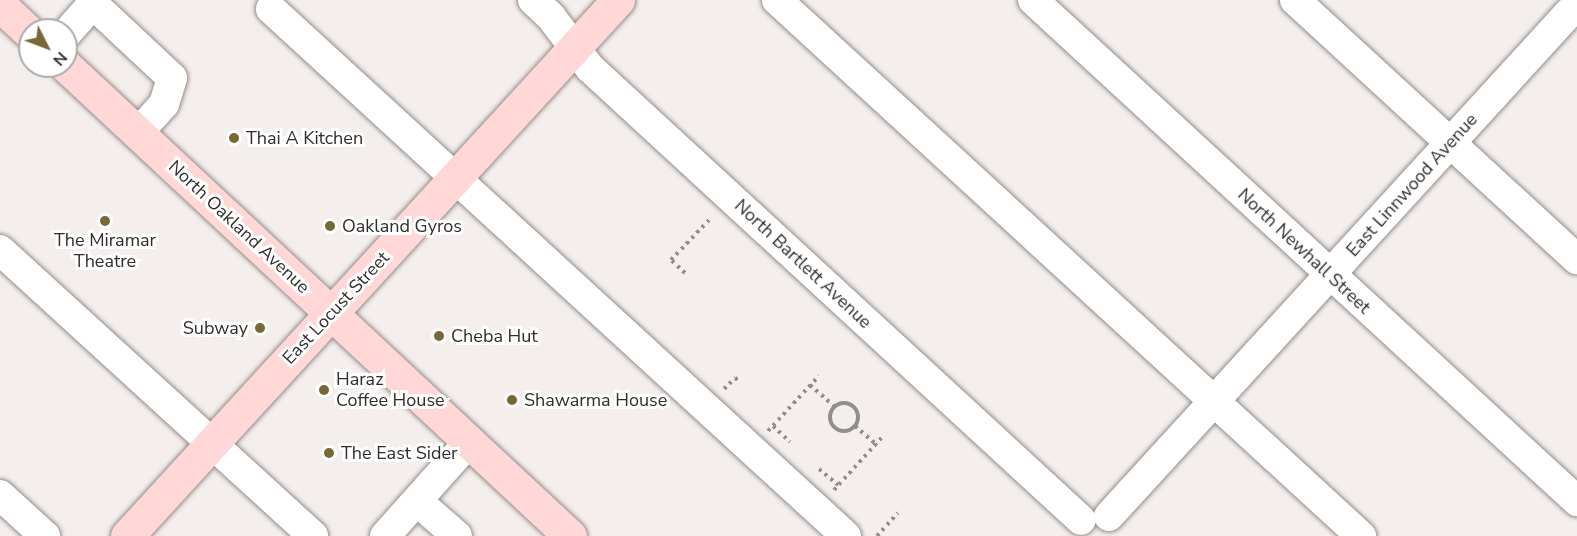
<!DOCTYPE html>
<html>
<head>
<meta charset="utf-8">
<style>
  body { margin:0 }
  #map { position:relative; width:1577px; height:536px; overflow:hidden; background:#f4efec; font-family:"Nunito Sans",sans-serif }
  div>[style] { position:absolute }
  .path>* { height:4px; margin-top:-2px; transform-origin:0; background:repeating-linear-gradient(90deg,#928e8c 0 3px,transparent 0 7.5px) }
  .path>.ring { margin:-2px; padding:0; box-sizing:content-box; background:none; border:4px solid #928e8c; border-radius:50% }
  .roads { filter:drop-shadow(0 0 2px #938e8b) drop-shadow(0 0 2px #938e8b) }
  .minor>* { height:30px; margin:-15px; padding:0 15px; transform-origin:15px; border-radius:15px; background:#fff }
  .major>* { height:33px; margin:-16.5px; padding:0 16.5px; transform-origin:16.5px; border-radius:16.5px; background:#fed7d6 }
  .dots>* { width:16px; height:16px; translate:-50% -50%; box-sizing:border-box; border:3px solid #fff; border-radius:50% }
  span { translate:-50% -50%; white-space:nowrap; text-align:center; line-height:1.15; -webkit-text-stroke:6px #fff; paint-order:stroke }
  .poi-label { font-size:18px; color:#302e2d }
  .left { translate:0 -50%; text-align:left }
  .right { translate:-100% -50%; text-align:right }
  .street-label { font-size:18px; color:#302e2d }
  .north { position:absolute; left:18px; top:18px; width:60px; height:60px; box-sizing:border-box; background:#fff; border:2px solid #acabab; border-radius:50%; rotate:132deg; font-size:16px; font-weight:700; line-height:24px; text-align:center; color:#302e2d }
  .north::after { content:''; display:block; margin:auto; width:21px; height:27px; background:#776836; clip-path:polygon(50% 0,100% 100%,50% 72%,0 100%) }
</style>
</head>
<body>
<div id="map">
  <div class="path">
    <i style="left:685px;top:273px;width:19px;rotate:-137deg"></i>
    <i style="left:671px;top:260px;width:55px;rotate:-46.5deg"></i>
    <i style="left:810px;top:385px;width:33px;rotate:41deg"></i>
    <i style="left:724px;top:389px;width:16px;rotate:-45deg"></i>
    <i style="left:735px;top:378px;width:4px;rotate:34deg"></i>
    <i class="ring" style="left:830px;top:403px;width:24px;height:24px"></i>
    <i style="left:773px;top:426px;width:23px;rotate:43deg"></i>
    <i style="left:855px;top:426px;width:28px;rotate:41deg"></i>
    <i style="left:768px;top:431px;width:75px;rotate:-47.2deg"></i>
    <i style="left:819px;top:469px;width:25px;rotate:40deg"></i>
    <i style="left:834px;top:490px;width:74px;rotate:-47.7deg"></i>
    <i style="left:877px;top:536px;width:31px;rotate:-48deg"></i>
  </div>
  <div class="roads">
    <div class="minor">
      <i style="left:533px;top:0;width:25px;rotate:43deg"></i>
      <i style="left:551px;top:17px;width:64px;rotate:52.6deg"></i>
      <i style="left:590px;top:68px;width:667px;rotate:42.63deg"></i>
      <i style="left:777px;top:0;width:793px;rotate:42.55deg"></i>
      <i style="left:1033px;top:0;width:740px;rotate:42.64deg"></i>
      <i style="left:1295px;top:0;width:383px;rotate:42.6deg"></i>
      <i style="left:93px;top:4px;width:108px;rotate:43.1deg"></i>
      <i style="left:172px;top:78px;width:27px;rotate:107deg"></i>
      <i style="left:164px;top:104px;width:39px;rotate:132deg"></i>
      <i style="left:271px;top:9px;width:780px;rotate:42.51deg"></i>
      <i style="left:66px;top:34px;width:45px;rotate:-48.6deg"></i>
      <i style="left:0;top:250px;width:424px;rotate:42.4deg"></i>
      <i style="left:0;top:495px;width:61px;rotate:42.3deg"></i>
      <i style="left:417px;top:501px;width:53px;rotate:41.2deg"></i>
      <i style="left:1109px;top:516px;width:682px;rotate:-47.56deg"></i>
      <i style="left:385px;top:536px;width:126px;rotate:-48.2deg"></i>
    </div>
    <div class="major">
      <i style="left:0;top:5px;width:41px;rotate:43deg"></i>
      <i style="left:66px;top:66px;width:689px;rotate:43deg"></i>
      <i style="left:127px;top:536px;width:727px;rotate:-47.51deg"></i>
    </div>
  </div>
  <div class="dots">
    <i style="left:234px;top:138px;background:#776836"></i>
    <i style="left:105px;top:221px;background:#776836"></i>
    <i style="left:330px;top:226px;background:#776836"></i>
    <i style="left:260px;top:328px;background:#776836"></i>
    <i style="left:439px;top:336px;background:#776836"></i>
    <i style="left:324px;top:390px;background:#776836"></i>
    <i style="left:512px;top:400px;background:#776836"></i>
    <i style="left:329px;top:453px;background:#776836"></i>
  </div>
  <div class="poi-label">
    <span class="left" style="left:246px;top:138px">Thai A Kitchen</span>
    <span class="left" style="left:342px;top:226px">Oakland Gyros</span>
    <span style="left:105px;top:251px">The Miramar<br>Theatre</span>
    <span class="right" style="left:248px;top:328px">Subway</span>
    <span class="left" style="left:451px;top:336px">Cheba Hut</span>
    <span class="left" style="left:336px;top:390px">Haraz<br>Coffee House</span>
    <span class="left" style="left:524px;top:400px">Shawarma House</span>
    <span class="left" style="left:341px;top:453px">The East Sider</span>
  </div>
  <div class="street-label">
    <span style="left:1412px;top:185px;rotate:-48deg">East Linnwood Avenue</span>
    <span style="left:239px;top:227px;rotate:43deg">North Oakland Avenue</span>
    <span style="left:1304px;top:251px;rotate:43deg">North Newhall Street</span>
    <span style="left:803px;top:264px;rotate:43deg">North Bartlett Avenue</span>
    <span style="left:336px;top:308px;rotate:-47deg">East Locust Street</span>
  </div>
  <div class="north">N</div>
</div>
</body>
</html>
